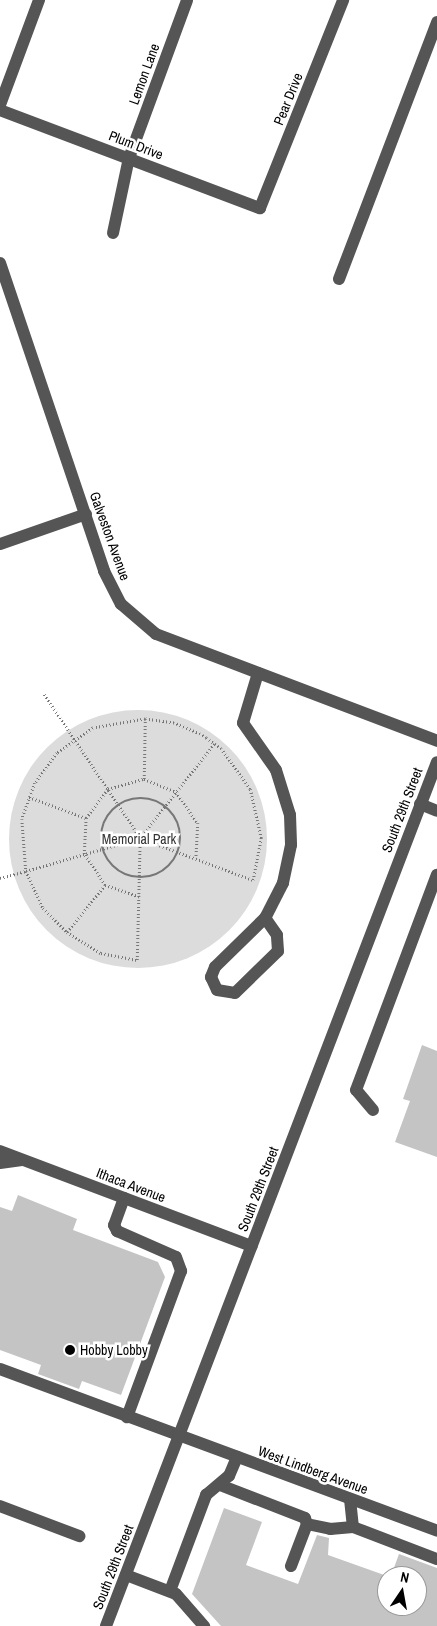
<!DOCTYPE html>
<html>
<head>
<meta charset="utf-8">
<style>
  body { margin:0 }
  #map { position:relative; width:437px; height:1626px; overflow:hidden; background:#fff; font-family:"Archivo Narrow",sans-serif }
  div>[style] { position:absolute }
  .green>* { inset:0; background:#dcdcdc }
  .round { border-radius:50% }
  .building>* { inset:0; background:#c4c4c4 }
  .path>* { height:2.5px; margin-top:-1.25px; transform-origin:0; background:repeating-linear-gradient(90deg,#777 0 1px,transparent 0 3.5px) }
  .path>.ring { margin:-1.25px; padding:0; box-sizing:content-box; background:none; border:2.5px solid #777; border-radius:50% }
  .minor>* { height:12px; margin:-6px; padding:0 6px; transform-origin:6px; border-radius:6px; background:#555 }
  .dots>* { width:14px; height:14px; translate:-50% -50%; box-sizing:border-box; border:2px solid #fff; border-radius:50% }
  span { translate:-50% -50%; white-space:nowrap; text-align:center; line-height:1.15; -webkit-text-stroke:5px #fff; paint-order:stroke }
  .street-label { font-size:14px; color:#000 }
  .park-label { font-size:14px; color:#333 }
  .poi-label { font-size:14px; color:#000 }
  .left { translate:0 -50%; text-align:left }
  .north { position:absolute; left:377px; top:1566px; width:50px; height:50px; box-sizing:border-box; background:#fff; border:1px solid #999; border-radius:50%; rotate:12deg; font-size:14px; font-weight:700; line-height:20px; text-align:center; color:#000 }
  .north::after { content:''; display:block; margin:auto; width:18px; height:22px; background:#000; clip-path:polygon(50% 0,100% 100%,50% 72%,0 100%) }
</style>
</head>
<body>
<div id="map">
  <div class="green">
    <i class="round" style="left:9px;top:710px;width:258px;height:258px"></i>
  </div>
  <div class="building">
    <i style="clip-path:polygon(422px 1045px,437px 1051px,437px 1157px,395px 1142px,410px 1101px,403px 1099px)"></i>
    <i style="clip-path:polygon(18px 1195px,77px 1219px,73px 1230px,158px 1262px,165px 1277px,121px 1395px,82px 1381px,79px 1389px,38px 1374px,41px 1365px,0 1350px,0 1207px,12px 1211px)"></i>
    <i style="clip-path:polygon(224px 1508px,262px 1522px,246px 1565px,298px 1584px,317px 1535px,329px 1538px,328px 1555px,387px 1576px,387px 1606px,417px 1606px,417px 1576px,391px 1576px,399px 1554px,437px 1568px,437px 1626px,221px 1626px,192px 1594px)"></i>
  </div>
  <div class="path">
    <i style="left:144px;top:779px;width:60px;rotate:-89deg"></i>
    <i style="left:29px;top:797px;width:61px;rotate:20.2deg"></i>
    <i class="ring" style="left:101px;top:798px;width:77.5px;height:77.5px"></i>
    <i style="left:140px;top:838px;width:121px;rotate:20.4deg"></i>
    <i style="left:253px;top:880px;width:43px;rotate:-79.2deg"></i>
    <i style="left:261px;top:838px;width:50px;rotate:-102.7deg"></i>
    <i style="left:250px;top:789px;width:49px;rotate:-125.9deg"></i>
    <i style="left:221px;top:749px;width:19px;rotate:-144deg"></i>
    <i style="left:206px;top:738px;width:7px;rotate:-146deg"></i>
    <i style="left:200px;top:734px;width:28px;rotate:-157deg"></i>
    <i style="left:174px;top:723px;width:29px;rotate:-172deg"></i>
    <i style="left:145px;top:719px;width:53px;rotate:170.2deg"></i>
    <i style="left:93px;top:728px;width:44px;rotate:145.2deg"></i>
    <i style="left:57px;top:753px;width:37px;rotate:126deg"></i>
    <i style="left:35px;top:783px;width:38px;rotate:110deg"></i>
    <i style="left:22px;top:819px;width:52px;rotate:85.6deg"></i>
    <i style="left:26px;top:871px;width:119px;rotate:-16.1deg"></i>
    <i style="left:140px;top:838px;width:120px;rotate:-51.8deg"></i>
    <i style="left:0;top:878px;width:27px;rotate:-15deg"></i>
    <i style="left:26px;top:871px;width:41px;rotate:65.3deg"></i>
    <i style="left:43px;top:908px;width:34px;rotate:45deg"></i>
    <i style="left:67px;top:932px;width:40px;rotate:32deg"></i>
    <i style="left:101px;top:953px;width:37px;rotate:11deg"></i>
    <i style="left:137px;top:960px;width:122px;rotate:-88.6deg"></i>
    <i style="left:140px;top:838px;width:174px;rotate:-123.8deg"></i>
    <i style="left:139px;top:897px;width:36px;rotate:-161deg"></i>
    <i style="left:105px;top:885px;width:37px;rotate:-124deg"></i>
    <i style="left:84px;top:854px;width:36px;rotate:-87deg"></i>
    <i style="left:86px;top:818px;width:36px;rotate:-53deg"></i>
    <i style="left:108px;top:789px;width:37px;rotate:-16deg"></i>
    <i style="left:144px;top:779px;width:35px;rotate:22deg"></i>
    <i style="left:176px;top:792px;width:38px;rotate:55deg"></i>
    <i style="left:198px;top:823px;width:35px;rotate:93deg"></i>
    <i style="left:67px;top:932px;width:60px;rotate:-51deg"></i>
  </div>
  <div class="minor">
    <i style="left:0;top:105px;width:112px;rotate:-69.6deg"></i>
    <i style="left:0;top:110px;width:278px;rotate:20.7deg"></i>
    <i style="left:260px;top:208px;width:224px;rotate:-68.2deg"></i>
    <i style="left:113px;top:233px;width:77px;rotate:-78deg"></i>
    <i style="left:129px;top:158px;width:168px;rotate:-69.8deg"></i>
    <i style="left:0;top:263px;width:325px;rotate:71.3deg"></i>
    <i style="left:104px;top:571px;width:37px;rotate:63deg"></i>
    <i style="left:121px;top:604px;width:46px;rotate:40.6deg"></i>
    <i style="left:156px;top:634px;width:301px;rotate:20.8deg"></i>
    <i style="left:339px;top:279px;width:275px;rotate:-69.1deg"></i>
    <i style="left:0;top:544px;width:91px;rotate:-19.2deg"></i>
    <i style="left:258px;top:673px;width:52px;rotate:106.7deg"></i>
    <i style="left:243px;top:723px;width:57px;rotate:54.9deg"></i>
    <i style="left:276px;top:770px;width:47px;rotate:72.7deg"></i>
    <i style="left:290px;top:815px;width:30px;rotate:88deg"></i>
    <i style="left:291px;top:845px;width:39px;rotate:102deg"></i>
    <i style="left:283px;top:883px;width:39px;rotate:117deg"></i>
    <i style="left:265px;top:918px;width:70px;rotate:135.6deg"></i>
    <i style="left:215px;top:967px;width:11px;rotate:112deg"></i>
    <i style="left:211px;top:977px;width:14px;rotate:65deg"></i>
    <i style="left:217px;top:990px;width:18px;rotate:9deg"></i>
    <i style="left:235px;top:993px;width:60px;rotate:-44.3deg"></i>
    <i style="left:278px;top:951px;width:16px;rotate:-94deg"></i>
    <i style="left:277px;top:935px;width:21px;rotate:-125deg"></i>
    <i style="left:420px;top:804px;width:18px;rotate:22deg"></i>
    <i style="left:373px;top:1110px;width:26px;rotate:-130deg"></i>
    <i style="left:356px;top:1090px;width:230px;rotate:-69.4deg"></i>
    <i style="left:0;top:1151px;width:269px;rotate:20.7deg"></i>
    <i style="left:0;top:1163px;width:22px;rotate:-8deg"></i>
    <i style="left:124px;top:1198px;width:29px;rotate:110deg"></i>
    <i style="left:114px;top:1225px;width:7px;rotate:63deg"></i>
    <i style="left:117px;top:1231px;width:64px;rotate:23.8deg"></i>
    <i style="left:176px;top:1257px;width:15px;rotate:70deg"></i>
    <i style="left:181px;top:1271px;width:156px;rotate:110.3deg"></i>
    <i style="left:0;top:1369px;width:466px;rotate:20.3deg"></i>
    <i style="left:220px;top:1485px;width:91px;rotate:21.2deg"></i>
    <i style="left:305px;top:1518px;width:6px;rotate:72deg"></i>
    <i style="left:307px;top:1524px;width:45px;rotate:110.9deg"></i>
    <i style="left:350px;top:1499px;width:28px;rotate:84deg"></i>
    <i style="left:353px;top:1527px;width:90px;rotate:20.9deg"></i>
    <i style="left:0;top:1506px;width:85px;rotate:20.8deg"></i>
    <i style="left:307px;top:1524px;width:24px;rotate:12deg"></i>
    <i style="left:330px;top:1529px;width:23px;rotate:-5deg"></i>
    <i style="left:126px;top:1575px;width:53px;rotate:20.8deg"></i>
    <i style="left:176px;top:1594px;width:43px;rotate:48.8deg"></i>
    <i style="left:170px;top:1591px;width:103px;rotate:-69.4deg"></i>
    <i style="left:206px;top:1495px;width:30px;rotate:-40deg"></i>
    <i style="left:229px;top:1476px;width:21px;rotate:-67deg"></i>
    <i style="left:106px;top:1626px;width:925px;rotate:-69.04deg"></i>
  </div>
  <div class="dots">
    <i style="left:70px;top:1350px;background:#000"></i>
  </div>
  <div class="street-label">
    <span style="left:144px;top:74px;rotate:-70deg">Lemon Lane</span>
    <span style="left:288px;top:99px;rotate:-68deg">Pear Drive</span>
    <span style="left:136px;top:145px;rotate:21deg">Plum Drive</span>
    <span style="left:110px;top:536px;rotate:70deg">Galveston Avenue</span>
    <span style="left:402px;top:810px;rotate:-69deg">South 29th Street</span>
    <span style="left:131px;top:1185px;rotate:21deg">Ithaca Avenue</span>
    <span style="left:258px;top:1189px;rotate:-69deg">South 29th Street</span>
    <span style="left:313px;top:1470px;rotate:20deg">West Lindberg Avenue</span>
    <span style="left:113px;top:1567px;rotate:-69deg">South 29th Street</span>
  </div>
  <div class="park-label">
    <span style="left:139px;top:839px">Memorial Park</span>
  </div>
  <div class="poi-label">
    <span class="left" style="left:80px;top:1350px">Hobby Lobby</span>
  </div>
  <div class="north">N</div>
</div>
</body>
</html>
